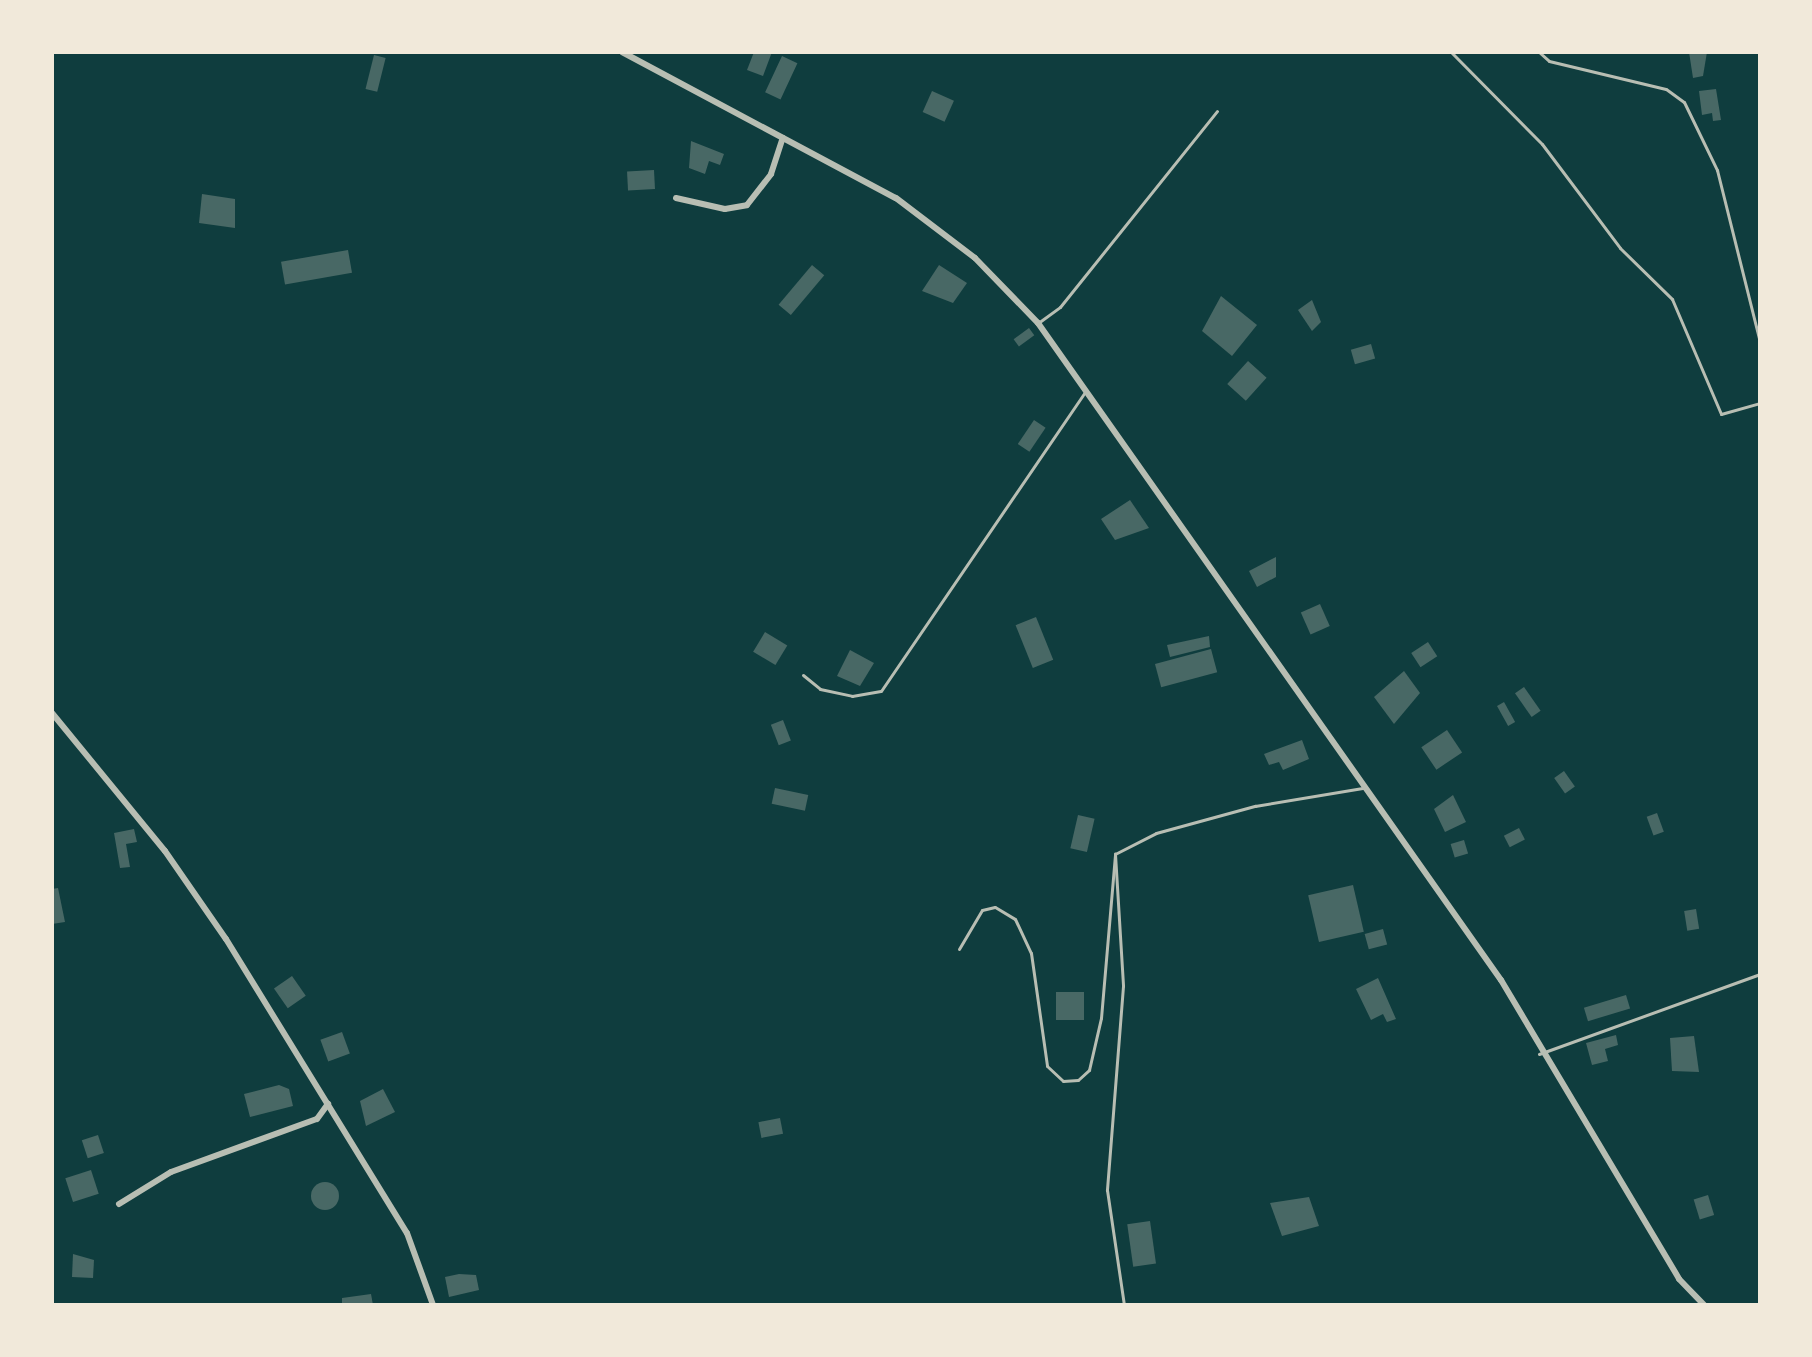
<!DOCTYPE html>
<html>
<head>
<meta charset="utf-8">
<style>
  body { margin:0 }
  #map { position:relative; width:1812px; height:1357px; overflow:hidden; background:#0f3d3e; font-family:"Roboto Condensed",sans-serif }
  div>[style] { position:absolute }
  .building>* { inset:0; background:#486865; transform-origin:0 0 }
  .round { border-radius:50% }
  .service>* { height:3px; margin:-1.5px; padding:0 1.5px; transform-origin:1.5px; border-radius:1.5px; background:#b8beb3 }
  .minor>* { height:6px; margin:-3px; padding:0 3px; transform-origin:3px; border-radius:3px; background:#b8beb3 }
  span { translate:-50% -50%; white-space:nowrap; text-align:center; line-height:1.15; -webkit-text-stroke:6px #f1e9da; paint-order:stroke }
  .frame { position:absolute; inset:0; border:54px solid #f1e9da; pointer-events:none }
</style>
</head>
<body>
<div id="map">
  <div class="building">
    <i style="clip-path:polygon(754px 52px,772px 52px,763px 76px,747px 70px)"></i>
    <i style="clip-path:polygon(1689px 52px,1707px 52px,1703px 76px,1693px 78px)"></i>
    <i style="left:374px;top:55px;width:12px;height:35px;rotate:14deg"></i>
    <i style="left:782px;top:56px;width:17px;height:40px;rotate:25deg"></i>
    <i style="clip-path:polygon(1716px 89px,1721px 120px,1713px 121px,1712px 113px,1702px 115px,1699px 91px)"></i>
    <i style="left:932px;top:91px;width:24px;height:23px;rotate:24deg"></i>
    <i style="clip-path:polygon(691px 141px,724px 154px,720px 165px,709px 161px,705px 174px,689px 168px)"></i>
    <i style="left:654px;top:170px;width:19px;height:27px;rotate:87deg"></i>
    <i style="clip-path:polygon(202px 194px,235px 199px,235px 228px,199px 223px)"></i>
    <i style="left:348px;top:250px;width:23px;height:68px;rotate:80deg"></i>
    <i style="left:812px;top:265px;width:16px;height:52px;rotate:40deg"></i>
    <i style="clip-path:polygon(939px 265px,967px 283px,953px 303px,922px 291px)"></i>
    <i style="clip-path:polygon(1221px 296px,1257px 325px,1232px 356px,1202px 331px)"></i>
    <i style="clip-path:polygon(1312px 300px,1321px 322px,1312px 331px,1298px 310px)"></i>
    <i style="left:1029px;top:328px;width:9px;height:19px;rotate:54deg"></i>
    <i style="left:1371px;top:344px;width:15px;height:21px;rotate:74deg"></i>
    <i style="left:1248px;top:361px;width:25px;height:31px;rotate:42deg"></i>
    <i style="left:1034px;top:420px;width:14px;height:29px;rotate:34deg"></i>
    <i style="clip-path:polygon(1130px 500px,1149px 528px,1115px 540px,1101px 519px)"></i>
    <i style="clip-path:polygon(1276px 557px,1276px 577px,1257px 587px,1249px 571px)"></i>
    <i style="left:1320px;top:604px;width:24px;height:21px;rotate:66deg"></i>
    <i style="left:1036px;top:617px;width:46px;height:22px;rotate:68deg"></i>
    <i style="left:765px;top:632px;width:26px;height:23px;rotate:31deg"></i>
    <i style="clip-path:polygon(1209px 636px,1210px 647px,1170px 657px,1167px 645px)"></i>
    <i style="left:1428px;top:642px;width:17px;height:20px;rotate:57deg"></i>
    <i style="left:1211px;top:649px;width:24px;height:58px;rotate:75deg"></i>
    <i style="clip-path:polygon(850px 650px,874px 663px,860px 686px,837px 676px)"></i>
    <i style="clip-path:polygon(1404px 671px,1420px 693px,1394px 724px,1374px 697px)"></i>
    <i style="left:1524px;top:687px;width:29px;height:11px;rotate:55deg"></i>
    <i style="left:1504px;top:702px;width:23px;height:8px;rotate:61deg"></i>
    <i style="left:783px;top:720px;width:22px;height:13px;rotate:69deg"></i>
    <i style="left:1447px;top:730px;width:27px;height:31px;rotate:56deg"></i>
    <i style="clip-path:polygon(1302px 740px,1309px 759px,1283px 770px,1279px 762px,1269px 765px,1264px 754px)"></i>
    <i style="left:1564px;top:771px;width:19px;height:12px;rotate:55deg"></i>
    <i style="left:775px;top:788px;width:34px;height:16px;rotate:12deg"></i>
    <i style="clip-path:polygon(1453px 795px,1466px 822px,1445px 832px,1434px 809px)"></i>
    <i style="left:1657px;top:813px;width:20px;height:11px;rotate:70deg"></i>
    <i style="left:1078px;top:815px;width:17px;height:34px;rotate:13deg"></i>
    <i style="left:1519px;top:828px;width:13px;height:17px;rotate:63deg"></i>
    <i style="clip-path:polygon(134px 829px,137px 842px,126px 844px,130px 867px,120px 868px,114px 833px)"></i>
    <i style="left:1464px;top:840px;width:14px;height:14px;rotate:73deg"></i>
    <i style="left:1353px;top:885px;width:48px;height:46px;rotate:77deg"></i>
    <i style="clip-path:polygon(58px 888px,65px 922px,52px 924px,52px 889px)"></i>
    <i style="left:1696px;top:909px;width:20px;height:12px;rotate:81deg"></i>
    <i style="left:1383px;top:929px;width:16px;height:19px;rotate:75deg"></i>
    <i style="left:292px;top:976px;width:24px;height:22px;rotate:55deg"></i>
    <i style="clip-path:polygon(1378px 978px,1396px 1019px,1387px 1022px,1383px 1014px,1371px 1020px,1356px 989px)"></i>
    <i style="left:1056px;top:992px;width:28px;height:28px"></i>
    <i style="left:1626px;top:995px;width:14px;height:44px;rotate:73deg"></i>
    <i style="left:342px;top:1032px;width:23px;height:23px;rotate:70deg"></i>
    <i style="clip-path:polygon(1616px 1035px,1618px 1045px,1605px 1049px,1608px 1061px,1592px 1065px,1586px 1043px)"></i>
    <i style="clip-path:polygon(1694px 1036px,1699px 1072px,1672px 1071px,1670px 1038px)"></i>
    <i style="clip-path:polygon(279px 1085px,289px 1089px,293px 1106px,250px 1117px,244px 1094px)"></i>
    <i style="clip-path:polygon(383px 1089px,395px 1112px,366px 1126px,360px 1101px)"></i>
    <i style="left:780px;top:1118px;width:16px;height:22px;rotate:79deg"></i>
    <i style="left:98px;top:1135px;width:19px;height:17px;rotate:72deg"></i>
    <i style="left:91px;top:1170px;width:25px;height:27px;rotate:72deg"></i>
    <i class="round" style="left:311px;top:1182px;width:28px;height:28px"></i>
    <i style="left:1708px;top:1195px;width:21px;height:15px;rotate:73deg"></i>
    <i style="clip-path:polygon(1309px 1197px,1319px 1226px,1282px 1236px,1270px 1203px)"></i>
    <i style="left:1150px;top:1221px;width:43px;height:23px;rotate:82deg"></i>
    <i style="clip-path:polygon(73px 1254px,94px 1260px,93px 1278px,72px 1277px)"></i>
    <i style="clip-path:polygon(459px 1274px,476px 1275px,479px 1290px,449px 1297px,445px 1277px)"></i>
    <i style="clip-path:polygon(371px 1294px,373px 1305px,342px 1305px,342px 1298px)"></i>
  </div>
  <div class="service">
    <i style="left:1451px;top:52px;width:129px;rotate:45.3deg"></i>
    <i style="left:1542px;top:144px;width:130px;rotate:53.1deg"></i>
    <i style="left:1620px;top:248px;width:73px;rotate:44.4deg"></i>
    <i style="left:1672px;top:299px;width:125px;rotate:66.9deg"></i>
    <i style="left:1721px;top:414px;width:41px;rotate:-15.8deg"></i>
    <i style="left:1539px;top:52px;width:13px;rotate:42deg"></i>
    <i style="left:1549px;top:61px;width:120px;rotate:13.5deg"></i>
    <i style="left:1666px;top:89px;width:22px;rotate:36deg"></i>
    <i style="left:1684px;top:102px;width:76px;rotate:64.1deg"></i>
    <i style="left:1717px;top:170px;width:177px;rotate:76deg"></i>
    <i style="left:1038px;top:323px;width:27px;rotate:-36deg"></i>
    <i style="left:1060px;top:307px;width:251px;rotate:-51.3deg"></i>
    <i style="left:803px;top:675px;width:22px;rotate:39deg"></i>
    <i style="left:820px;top:689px;width:33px;rotate:12deg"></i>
    <i style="left:852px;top:696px;width:29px;rotate:-10deg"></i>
    <i style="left:881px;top:691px;width:361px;rotate:-55.7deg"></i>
    <i style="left:1115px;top:854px;width:132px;rotate:86.5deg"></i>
    <i style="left:1123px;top:986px;width:205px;rotate:94.5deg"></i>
    <i style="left:1107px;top:1190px;width:116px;rotate:81.6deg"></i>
    <i style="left:959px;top:949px;width:45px;rotate:-59.5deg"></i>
    <i style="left:982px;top:910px;width:13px;rotate:-13deg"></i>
    <i style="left:995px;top:907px;width:23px;rotate:31deg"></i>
    <i style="left:1015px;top:919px;width:38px;rotate:65deg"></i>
    <i style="left:1031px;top:953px;width:114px;rotate:81.9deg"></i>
    <i style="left:1047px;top:1066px;width:22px;rotate:43deg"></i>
    <i style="left:1063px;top:1081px;width:15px;rotate:-4deg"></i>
    <i style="left:1078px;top:1080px;width:15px;rotate:-42deg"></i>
    <i style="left:1089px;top:1070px;width:53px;rotate:-77deg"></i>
    <i style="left:1101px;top:1018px;width:165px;rotate:-85.1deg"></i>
    <i style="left:1115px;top:854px;width:46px;rotate:-27.1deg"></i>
    <i style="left:1156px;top:833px;width:103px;rotate:-15.3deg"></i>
    <i style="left:1255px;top:806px;width:109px;rotate:-9.5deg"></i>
    <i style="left:1539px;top:1054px;width:235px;rotate:-19.9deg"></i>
  </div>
  <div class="minor">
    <i style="left:622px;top:52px;width:310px;rotate:28.1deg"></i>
    <i style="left:896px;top:198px;width:99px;rotate:37.2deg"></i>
    <i style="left:975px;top:258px;width:91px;rotate:45.9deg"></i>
    <i style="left:1038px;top:323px;width:804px;rotate:54.83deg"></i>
    <i style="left:1501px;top:980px;width:348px;rotate:59.2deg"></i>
    <i style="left:1679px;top:1279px;width:36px;rotate:46deg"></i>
    <i style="left:676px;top:198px;width:50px;rotate:12.7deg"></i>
    <i style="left:725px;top:209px;width:22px;rotate:-10deg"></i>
    <i style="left:747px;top:205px;width:39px;rotate:-52deg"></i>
    <i style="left:771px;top:174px;width:38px;rotate:-72deg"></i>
    <i style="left:52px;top:713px;width:178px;rotate:50.7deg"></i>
    <i style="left:165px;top:851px;width:107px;rotate:55.3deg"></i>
    <i style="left:226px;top:939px;width:345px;rotate:58.4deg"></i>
    <i style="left:407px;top:1233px;width:77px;rotate:70.1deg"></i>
    <i style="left:119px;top:1204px;width:61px;rotate:-31.6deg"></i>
    <i style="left:171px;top:1172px;width:155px;rotate:-20deg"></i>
    <i style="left:317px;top:1119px;width:19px;rotate:-54deg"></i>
  </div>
  <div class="frame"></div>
</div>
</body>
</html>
